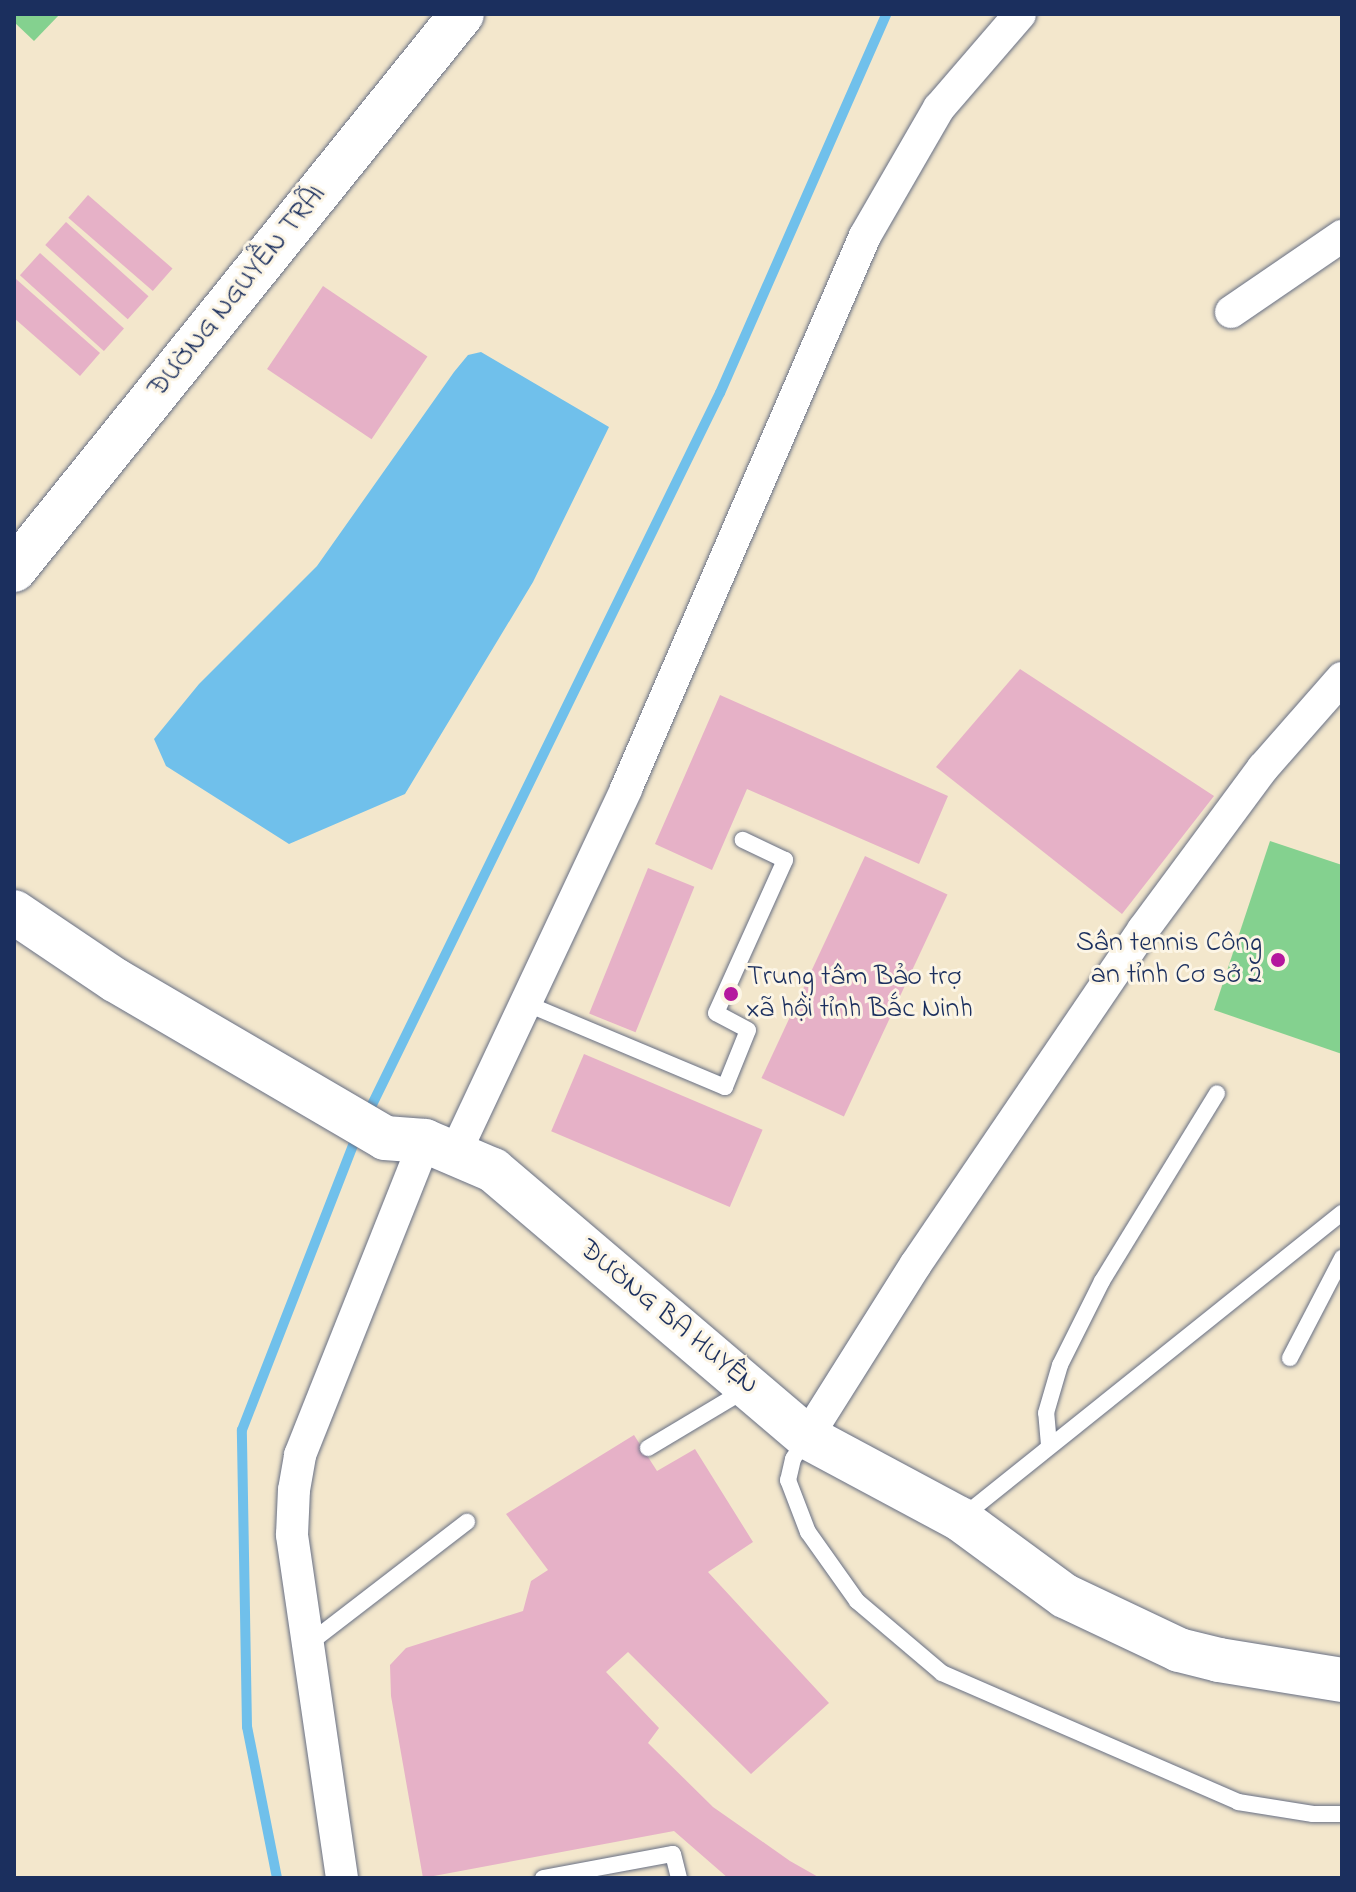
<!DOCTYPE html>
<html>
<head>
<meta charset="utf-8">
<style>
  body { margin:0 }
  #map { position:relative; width:1356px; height:1892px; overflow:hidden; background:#f3e7cc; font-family:"Indie Flower",sans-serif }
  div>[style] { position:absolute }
  .green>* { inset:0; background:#84d18f }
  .water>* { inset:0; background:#70c0eb }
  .stream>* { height:10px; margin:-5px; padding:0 5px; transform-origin:5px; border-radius:5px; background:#70c0eb }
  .building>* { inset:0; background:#e6b1c7; transform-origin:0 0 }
  .roads { filter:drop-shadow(0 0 2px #676f84) drop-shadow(0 0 2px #676f84) }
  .lane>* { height:16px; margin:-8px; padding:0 8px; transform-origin:8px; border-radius:8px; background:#fff }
  .street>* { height:32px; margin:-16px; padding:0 16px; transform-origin:16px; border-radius:16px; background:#fff }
  .secondary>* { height:44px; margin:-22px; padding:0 22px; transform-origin:22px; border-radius:22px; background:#fff }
  .highway>* { height:44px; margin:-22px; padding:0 22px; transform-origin:22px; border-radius:22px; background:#fff }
  .dots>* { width:22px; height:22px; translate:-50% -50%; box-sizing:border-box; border:4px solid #fcf5e5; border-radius:50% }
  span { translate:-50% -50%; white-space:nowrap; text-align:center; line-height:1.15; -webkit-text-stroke:6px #fcf5e5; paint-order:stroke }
  .street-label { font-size:28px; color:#1b2f5e }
  .poi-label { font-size:28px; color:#1b2f5e }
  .right { translate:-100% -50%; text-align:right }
  .left { translate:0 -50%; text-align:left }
  .frame { position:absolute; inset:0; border:16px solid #1b2f5e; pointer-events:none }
</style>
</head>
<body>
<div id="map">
  <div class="green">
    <i style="clip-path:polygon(14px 14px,60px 14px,34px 41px,14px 22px)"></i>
    <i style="clip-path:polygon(1270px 841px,1342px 865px,1342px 1054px,1214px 1010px)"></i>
  </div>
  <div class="water">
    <i style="clip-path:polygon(481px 352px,609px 427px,533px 582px,405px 794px,289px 844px,166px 766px,154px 739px,199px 684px,317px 566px,454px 372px,468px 355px)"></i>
  </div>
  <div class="stream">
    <i style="left:367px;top:1115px;width:804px;rotate:-63.95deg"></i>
    <i style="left:720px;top:393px;width:414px;rotate:-66.3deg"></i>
    <i style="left:277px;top:1878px;width:154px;rotate:-101.2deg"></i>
    <i style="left:247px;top:1727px;width:297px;rotate:-91deg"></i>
    <i style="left:242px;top:1430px;width:319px;rotate:-68.7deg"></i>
  </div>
  <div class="building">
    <i style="left:88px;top:195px;width:112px;height:30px;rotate:41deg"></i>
    <i style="left:66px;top:222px;width:111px;height:31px;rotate:42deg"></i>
    <i style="left:40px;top:253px;width:113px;height:30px;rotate:42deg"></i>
    <i style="clip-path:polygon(16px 279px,100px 353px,80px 376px,14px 318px)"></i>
    <i style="left:323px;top:286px;width:126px;height:100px;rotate:34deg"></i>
    <i style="clip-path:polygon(1020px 669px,1214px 796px,1122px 914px,936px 767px)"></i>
    <i style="clip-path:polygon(720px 695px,948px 796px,919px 864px,747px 789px,712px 870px,655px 844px)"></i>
    <i style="left:865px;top:856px;width:91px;height:245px;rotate:25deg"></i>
    <i style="left:648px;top:868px;width:50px;height:157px;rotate:22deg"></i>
    <i style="left:584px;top:1054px;width:194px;height:84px;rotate:23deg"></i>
    <i style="clip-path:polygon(634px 1435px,657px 1471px,695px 1449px,753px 1542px,708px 1572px,829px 1703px,751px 1774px,628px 1652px,606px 1672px,659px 1728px,648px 1743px,713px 1807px,790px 1861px,820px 1878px,728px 1878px,674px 1831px,423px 1878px,391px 1696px,390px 1665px,406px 1648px,523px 1611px,531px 1581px,548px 1570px,506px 1514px)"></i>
  </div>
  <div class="roads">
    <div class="lane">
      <i style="left:525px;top:1003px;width:217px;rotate:22.8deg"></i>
      <i style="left:725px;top:1087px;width:61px;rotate:-68deg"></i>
      <i style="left:748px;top:1030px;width:36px;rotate:-152deg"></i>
      <i style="left:716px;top:1013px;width:168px;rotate:-65.7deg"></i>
      <i style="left:785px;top:860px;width:47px;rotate:-154.5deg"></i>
      <i style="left:1290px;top:1358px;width:113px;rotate:-62.5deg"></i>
      <i style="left:807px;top:1438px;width:25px;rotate:124deg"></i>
      <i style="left:793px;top:1459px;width:22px;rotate:103deg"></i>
      <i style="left:788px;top:1480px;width:56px;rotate:69deg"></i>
      <i style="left:808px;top:1532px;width:85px;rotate:54.6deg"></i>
      <i style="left:857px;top:1601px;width:111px;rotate:40.3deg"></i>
      <i style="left:942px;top:1673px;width:323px;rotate:23.5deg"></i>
      <i style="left:1238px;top:1802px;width:76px;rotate:9.1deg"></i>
      <i style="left:1313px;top:1814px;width:29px"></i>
      <i style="left:1049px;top:1445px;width:32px;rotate:-95deg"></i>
      <i style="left:1046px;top:1413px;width:50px;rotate:-73.7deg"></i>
      <i style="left:1060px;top:1365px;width:94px;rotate:-63.4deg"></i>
      <i style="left:1102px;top:1281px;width:220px;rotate:-58.5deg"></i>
      <i style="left:648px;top:1448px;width:113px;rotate:-30.9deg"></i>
      <i style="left:961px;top:1518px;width:488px;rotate:-38.7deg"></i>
      <i style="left:307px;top:1645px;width:202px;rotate:-37.6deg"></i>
      <i style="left:543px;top:1878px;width:132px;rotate:-10.5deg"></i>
      <i style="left:673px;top:1854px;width:25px;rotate:76deg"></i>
    </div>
    <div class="street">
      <i style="left:1231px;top:312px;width:135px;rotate:-34.4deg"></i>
      <i style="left:456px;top:1151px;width:400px;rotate:-64.8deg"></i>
      <i style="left:626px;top:789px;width:602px;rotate:-66.63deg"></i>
      <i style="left:865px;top:236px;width:148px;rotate:-60deg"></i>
      <i style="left:939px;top:108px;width:124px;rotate:-49.2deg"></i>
      <i style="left:807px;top:1437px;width:204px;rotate:-57.8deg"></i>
      <i style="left:916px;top:1264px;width:404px;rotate:-55.8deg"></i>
      <i style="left:1143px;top:930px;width:202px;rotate:-53.5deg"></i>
      <i style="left:1263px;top:768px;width:120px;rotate:-48.7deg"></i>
      <i style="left:342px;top:1878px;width:347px;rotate:-98.3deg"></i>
      <i style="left:292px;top:1535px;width:45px;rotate:-87.5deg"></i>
      <i style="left:294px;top:1490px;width:36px;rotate:-80deg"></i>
      <i style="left:300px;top:1455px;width:338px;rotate:-68.3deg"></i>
    </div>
    <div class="secondary">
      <i style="left:14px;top:912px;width:122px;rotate:34deg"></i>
      <i style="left:115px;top:980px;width:313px;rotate:30.3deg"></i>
      <i style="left:385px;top:1138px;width:40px;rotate:4.3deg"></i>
      <i style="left:425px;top:1141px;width:74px;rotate:23.1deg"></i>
      <i style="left:493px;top:1170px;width:412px;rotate:40.4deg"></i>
      <i style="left:807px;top:1437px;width:174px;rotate:28.2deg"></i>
      <i style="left:960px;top:1519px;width:130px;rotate:36.3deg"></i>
      <i style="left:1065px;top:1596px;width:126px;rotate:25.3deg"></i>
      <i style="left:1179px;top:1650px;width:41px;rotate:14deg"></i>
      <i style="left:1219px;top:1660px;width:125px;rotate:9.2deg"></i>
    </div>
    <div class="highway">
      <i style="left:14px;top:570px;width:714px;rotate:-51.14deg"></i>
    </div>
  </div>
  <div class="dots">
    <i style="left:1278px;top:960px;background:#b5179e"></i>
    <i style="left:731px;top:994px;background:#b5179e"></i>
  </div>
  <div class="street-label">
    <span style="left:238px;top:292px;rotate:-51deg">ĐƯỜNG NGUYỄN TRÃI</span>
    <span style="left:668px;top:1318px;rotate:40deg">ĐƯỜNG BA HUYỆN</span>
  </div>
  <div class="poi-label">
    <span class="right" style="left:1262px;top:960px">Sân tennis Công<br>an tỉnh Cơ sở 2</span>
    <span class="left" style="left:747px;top:994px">Trung tâm Bảo trợ<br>xã hội tỉnh Bắc Ninh</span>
  </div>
  <div class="frame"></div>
</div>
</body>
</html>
